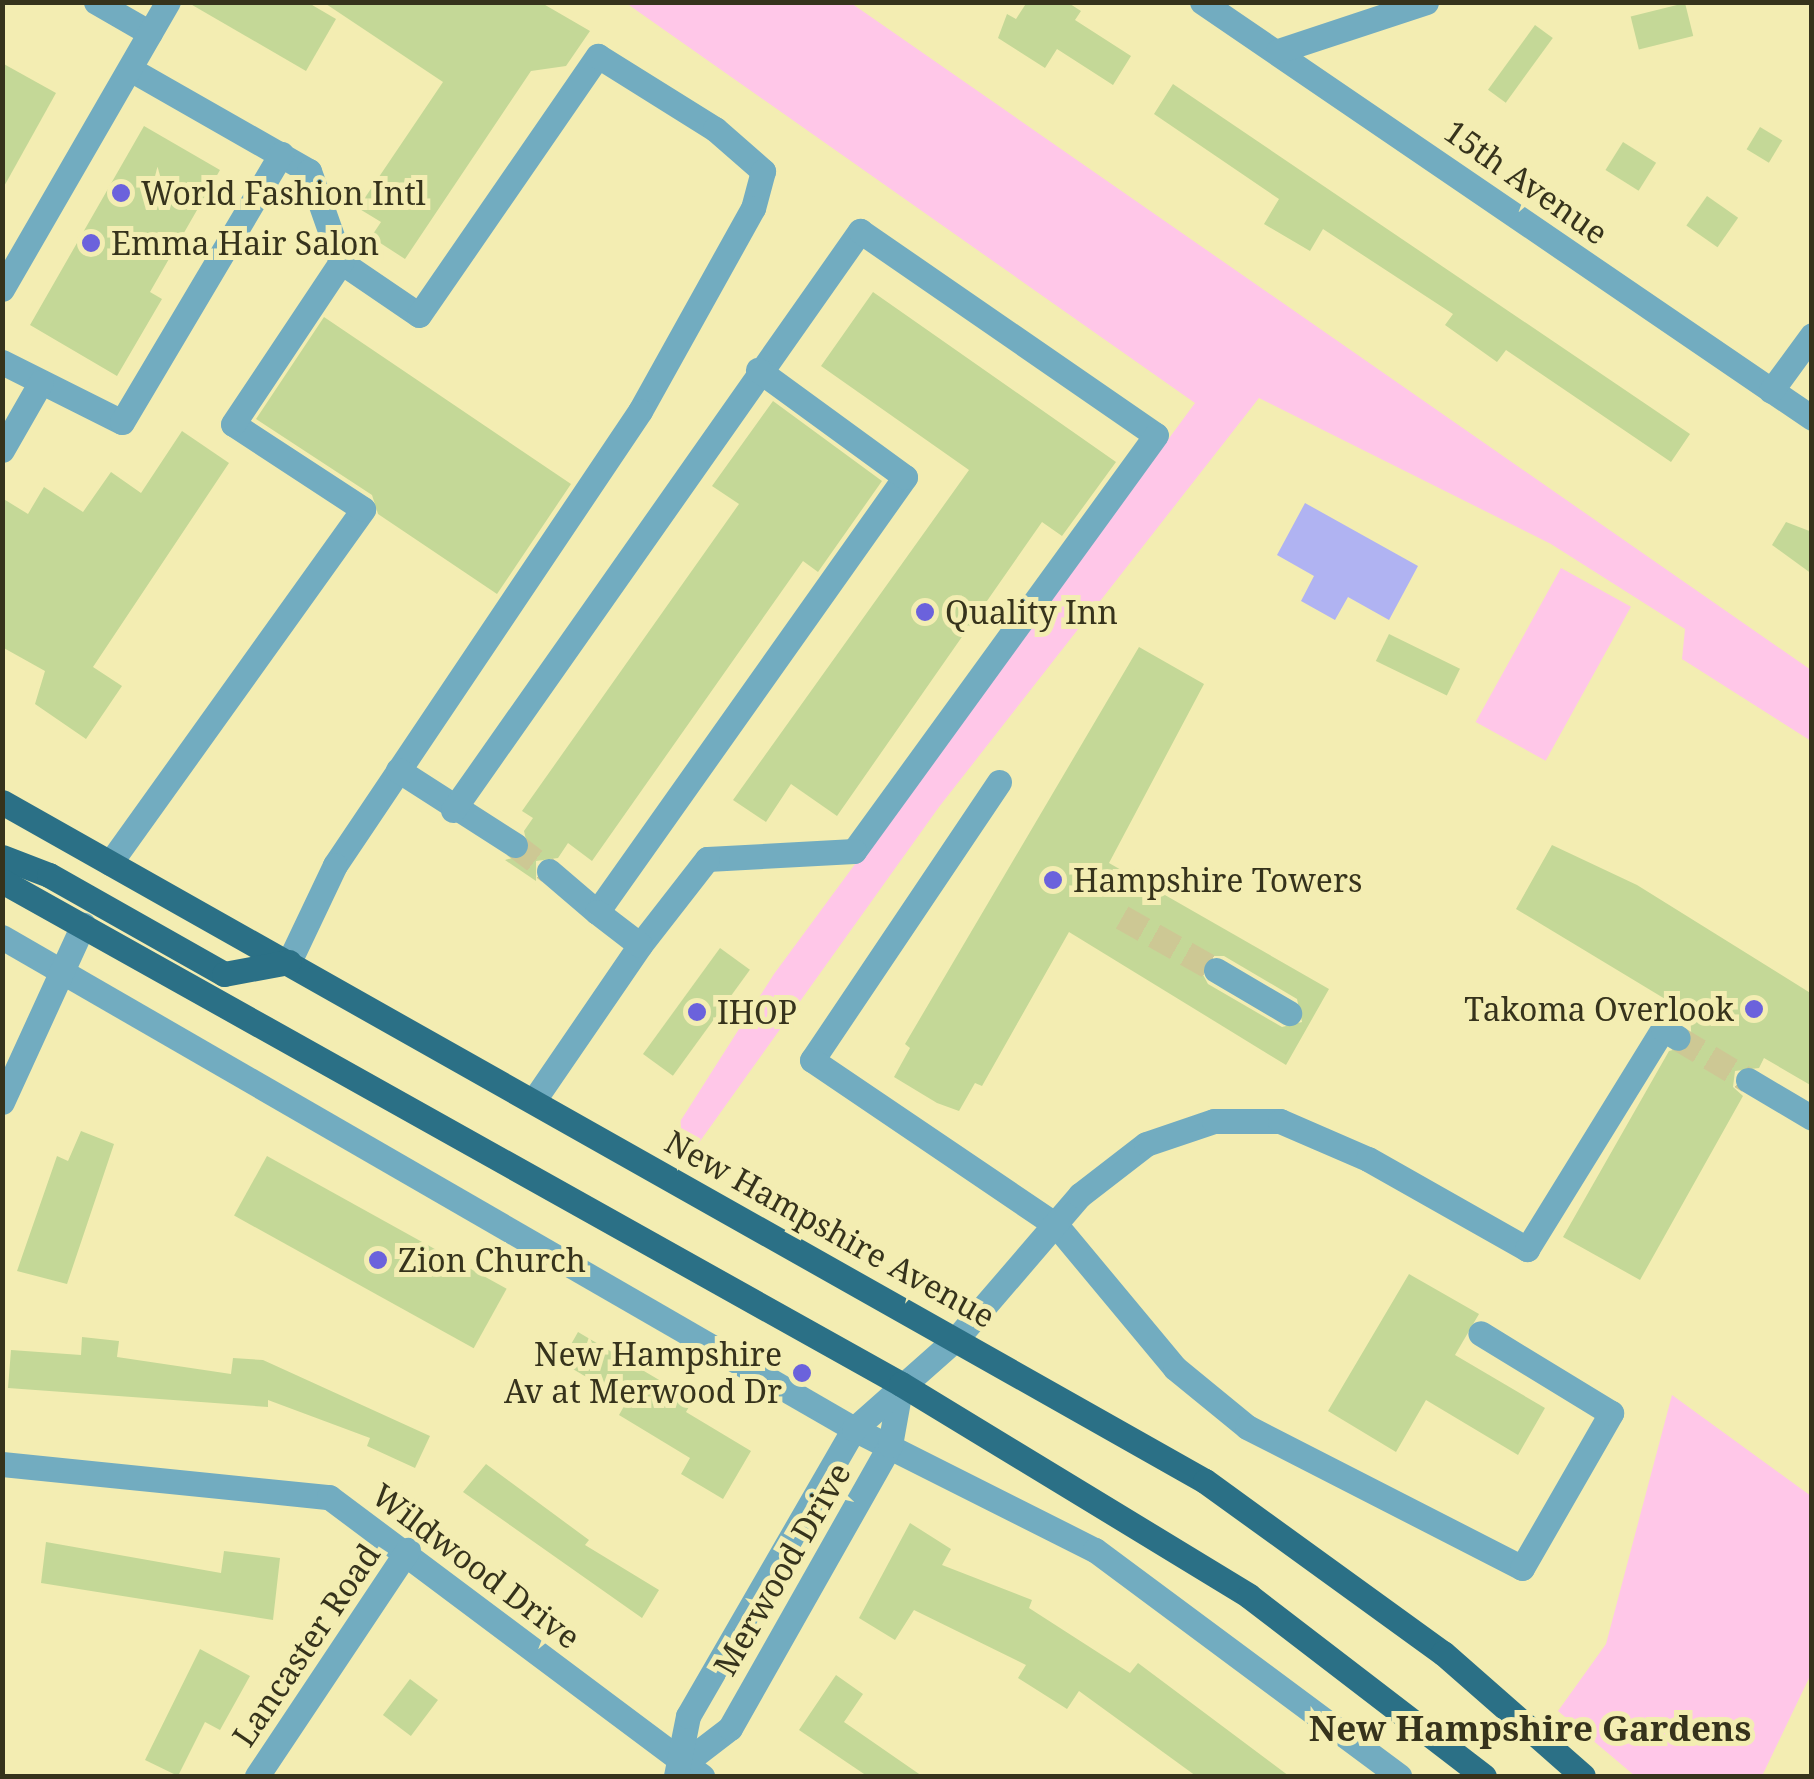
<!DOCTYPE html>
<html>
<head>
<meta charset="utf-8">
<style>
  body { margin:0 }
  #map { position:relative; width:1814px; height:1779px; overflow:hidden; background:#f3edb2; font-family:"Noto Serif",serif }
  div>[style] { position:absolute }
  .green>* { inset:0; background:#ffc7e8; transform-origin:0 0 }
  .water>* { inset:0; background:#b0b3f2 }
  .building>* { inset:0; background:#c4d897; transform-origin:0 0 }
  .minor-tunnel>* { height:25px; margin-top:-12.5px; transform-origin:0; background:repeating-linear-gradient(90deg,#cdc894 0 25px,transparent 0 37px) }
  .minor>* { height:25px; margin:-12.5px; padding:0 12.5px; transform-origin:12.5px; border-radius:12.5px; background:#72acc0 }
  .major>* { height:25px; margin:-12.5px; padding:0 12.5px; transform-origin:12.5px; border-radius:12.5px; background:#2b7086 }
  .dots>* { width:28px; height:28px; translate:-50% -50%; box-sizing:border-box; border:5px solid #f3edb2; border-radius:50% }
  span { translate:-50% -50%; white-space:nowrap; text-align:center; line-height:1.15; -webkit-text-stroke:10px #f3edb2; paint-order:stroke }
  .street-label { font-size:32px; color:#36331c }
  .poi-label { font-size:32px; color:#36331c }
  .left { translate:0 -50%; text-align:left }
  .right { translate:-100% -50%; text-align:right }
  .neighbourhood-label { font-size:35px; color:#36331c; font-weight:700 }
  .frame { position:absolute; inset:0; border:5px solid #36331c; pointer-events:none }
</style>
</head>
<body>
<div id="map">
  <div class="green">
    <i style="clip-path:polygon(626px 3px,851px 3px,1811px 670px,1811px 741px,1682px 659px,1685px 629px,1551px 544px,1259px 398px,939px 807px,698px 1144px,676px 1128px,774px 974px,1195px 403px)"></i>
    <i style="left:1561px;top:568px;width:80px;height:176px;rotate:29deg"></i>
    <i style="clip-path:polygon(1672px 1395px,1811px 1496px,1811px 1674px,1762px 1776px,1635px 1776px,1558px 1711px,1606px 1644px)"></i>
  </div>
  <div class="water">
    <i style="clip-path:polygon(1305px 503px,1418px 566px,1389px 620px,1348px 597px,1335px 620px,1301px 601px,1314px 576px,1277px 555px)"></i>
  </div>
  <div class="building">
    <i style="clip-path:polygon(187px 2px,307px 2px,336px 19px,306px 71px)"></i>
    <i style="clip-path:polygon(323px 2px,540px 2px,590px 31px,566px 66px,531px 71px,405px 259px,371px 237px,381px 222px,358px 208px,443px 82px)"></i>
    <i style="clip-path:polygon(1027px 2px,1067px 2px,1081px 11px,1075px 20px,1131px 56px,1113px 85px,1057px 49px,1045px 68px,998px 38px,1007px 14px,1016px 19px)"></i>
    <i style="left:1685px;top:3px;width:34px;height:56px;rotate:76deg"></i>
    <i style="left:1535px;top:25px;width:22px;height:80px;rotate:36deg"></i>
    <i style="clip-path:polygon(2px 63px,56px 93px,2px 190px)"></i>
    <i style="clip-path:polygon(1173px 84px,1690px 434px,1671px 462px,1506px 350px,1497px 362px,1445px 325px,1453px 314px,1323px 229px,1310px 251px,1264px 224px,1279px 199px,1154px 114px)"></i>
    <i style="clip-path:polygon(144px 126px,220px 170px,150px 292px,162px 299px,117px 376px,30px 325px)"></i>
    <i style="left:1760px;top:127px;width:26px;height:26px;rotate:31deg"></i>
    <i style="left:1623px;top:142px;width:39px;height:33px;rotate:32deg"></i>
    <i style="left:1707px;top:196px;width:38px;height:36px;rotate:35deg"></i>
    <i style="clip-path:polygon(873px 292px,1116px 462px,1062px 536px,1042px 522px,837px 816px,791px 784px,766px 822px,733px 800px,969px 470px,821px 366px)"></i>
    <i style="clip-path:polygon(324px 317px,571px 484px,497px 594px,378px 514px,372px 495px,256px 419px)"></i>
    <i style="clip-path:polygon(773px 401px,882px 481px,818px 572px,803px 561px,592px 861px,568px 843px,558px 858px,536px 861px,536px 881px,505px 860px,529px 853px,524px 831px,533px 818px,522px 811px,739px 504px,712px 486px)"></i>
    <i style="clip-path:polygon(182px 431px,229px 463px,93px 667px,122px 686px,86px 739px,35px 704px,45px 671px,2px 647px,2px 498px,28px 514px,44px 487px,83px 512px,111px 472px,141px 493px)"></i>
    <i style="clip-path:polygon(1786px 522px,1812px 532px,1812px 574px,1772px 545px)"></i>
    <i style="left:1389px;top:634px;width:79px;height:30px;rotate:26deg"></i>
    <i style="clip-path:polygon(evenodd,1139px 647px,1204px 684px,1109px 863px,1329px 989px,1286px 1065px,1069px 932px,982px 1086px,975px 1083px,959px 1111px,937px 1103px,894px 1077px,910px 1048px,905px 1044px,1139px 647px,1209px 956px,1224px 956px,1297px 999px,1302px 1022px,1282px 1027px,1208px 984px,1200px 969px,1209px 956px)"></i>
    <i style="clip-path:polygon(1552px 845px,1637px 885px,1812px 994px,1812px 1086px,1764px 1058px,1759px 1068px,1735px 1071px,1733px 1087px,1743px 1096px,1640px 1280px,1563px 1237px,1669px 1051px,1692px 1045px,1690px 1014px,1516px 909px)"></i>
    <i style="left:720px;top:948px;width:37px;height:131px;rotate:36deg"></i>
    <i style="clip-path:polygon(81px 1131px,114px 1144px,67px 1284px,17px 1271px,57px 1156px,68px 1161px)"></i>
    <i style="left:267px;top:1156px;width:274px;height:68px;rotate:29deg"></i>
    <i style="clip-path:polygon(1409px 1274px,1479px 1314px,1455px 1355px,1545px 1408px,1518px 1455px,1426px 1400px,1396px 1452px,1328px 1411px)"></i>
    <i style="clip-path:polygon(578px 1332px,693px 1400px,686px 1412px,751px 1451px,723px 1499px,681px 1474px,690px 1458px,619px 1415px,627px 1401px,561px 1362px)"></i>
    <i style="clip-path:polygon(82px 1337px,119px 1341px,117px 1357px,231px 1374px,233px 1358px,263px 1360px,430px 1436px,415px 1468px,367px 1446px,370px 1438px,268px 1400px,268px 1407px,8px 1388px,11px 1350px,81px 1355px)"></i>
    <i style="clip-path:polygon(486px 1464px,589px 1540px,585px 1545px,659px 1590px,642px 1618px,463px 1492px)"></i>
    <i style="clip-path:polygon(910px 1523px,951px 1549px,942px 1565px,1032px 1600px,1029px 1608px,1130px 1673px,1138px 1663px,1289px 1776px,1196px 1776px,1079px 1691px,1067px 1709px,1018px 1678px,1026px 1665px,914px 1610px,895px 1640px,859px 1618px)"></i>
    <i style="clip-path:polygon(46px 1542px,221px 1573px,224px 1551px,280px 1558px,273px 1620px,41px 1583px)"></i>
    <i style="clip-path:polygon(200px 1649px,250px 1676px,220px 1730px,205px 1722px,178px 1776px,145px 1760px)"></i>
    <i style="clip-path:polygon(836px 1675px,863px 1694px,844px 1722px,922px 1776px,867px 1776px,799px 1730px)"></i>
    <i style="left:410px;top:1679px;width:35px;height:45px;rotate:37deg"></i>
  </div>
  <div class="minor-tunnel">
    <i style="left:515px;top:845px;width:43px;rotate:37.4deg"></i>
    <i style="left:1122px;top:917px;width:108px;rotate:29.4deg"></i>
    <i style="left:1678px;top:1038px;width:82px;rotate:31deg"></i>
  </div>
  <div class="minor">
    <i style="left:96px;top:2px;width:62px;rotate:29.9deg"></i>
    <i style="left:1202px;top:2px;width:738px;rotate:34.29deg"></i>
    <i style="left:1278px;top:51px;width:156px;rotate:-18.3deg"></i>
    <i style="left:130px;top:69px;width:206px;rotate:29.7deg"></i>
    <i style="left:309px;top:171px;width:96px;rotate:70.6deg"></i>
    <i style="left:341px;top:262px;width:94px;rotate:34.2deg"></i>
    <i style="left:419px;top:315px;width:315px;rotate:-55.4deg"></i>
    <i style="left:598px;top:56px;width:138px;rotate:32deg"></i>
    <i style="left:715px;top:129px;width:64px;rotate:41.2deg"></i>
    <i style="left:763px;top:171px;width:38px;rotate:105deg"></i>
    <i style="left:753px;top:208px;width:232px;rotate:119.1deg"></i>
    <i style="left:640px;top:411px;width:547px;rotate:123.89deg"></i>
    <i style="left:335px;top:865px;width:107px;rotate:115.4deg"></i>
    <i style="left:2px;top:289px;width:332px;rotate:-60deg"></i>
    <i style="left:2px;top:362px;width:134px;rotate:26.6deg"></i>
    <i style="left:122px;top:422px;width:312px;rotate:-59.3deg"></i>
    <i style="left:1771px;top:391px;width:69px;rotate:-53.8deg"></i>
    <i style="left:2px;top:450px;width:78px;rotate:-60.2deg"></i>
    <i style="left:398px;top:770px;width:139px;rotate:32.7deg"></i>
    <i style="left:999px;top:782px;width:335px;rotate:123.9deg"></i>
    <i style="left:812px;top:1060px;width:295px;rotate:34.1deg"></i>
    <i style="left:1056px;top:1225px;width:186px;rotate:50.2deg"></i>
    <i style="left:1175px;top:1368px;width:93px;rotate:39.3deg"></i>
    <i style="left:1247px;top:1427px;width:309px;rotate:27.1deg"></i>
    <i style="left:1522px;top:1568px;width:179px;rotate:-60.1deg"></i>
    <i style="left:1611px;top:1413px;width:153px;rotate:-148.6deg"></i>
    <i style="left:453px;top:810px;width:708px;rotate:-54.9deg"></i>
    <i style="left:860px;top:231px;width:359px;rotate:34.6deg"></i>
    <i style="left:1156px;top:435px;width:514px;rotate:125.98deg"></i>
    <i style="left:854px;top:851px;width:147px;rotate:176.9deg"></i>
    <i style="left:707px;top:859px;width:109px;rotate:127.9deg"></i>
    <i style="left:110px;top:863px;width:435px;rotate:-54.4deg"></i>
    <i style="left:363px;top:509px;width:155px;rotate:-146.8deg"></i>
    <i style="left:233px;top:424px;width:195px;rotate:-56.3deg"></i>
    <i style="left:549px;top:871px;width:63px;rotate:40.5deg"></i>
    <i style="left:597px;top:912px;width:533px;rotate:-54.7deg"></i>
    <i style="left:905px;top:477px;width:182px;rotate:-143.9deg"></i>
    <i style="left:2px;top:937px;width:984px;rotate:30deg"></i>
    <i style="left:854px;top:1429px;width:270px;rotate:26.7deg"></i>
    <i style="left:1095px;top:1550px;width:379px;rotate:36.6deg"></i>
    <i style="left:1216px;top:970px;width:85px;rotate:30.5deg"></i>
    <i style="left:1748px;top:1080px;width:74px;rotate:30.7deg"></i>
    <i style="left:534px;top:1100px;width:188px;rotate:-55.6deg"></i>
    <i style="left:640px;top:945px;width:54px;rotate:-142.5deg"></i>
    <i style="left:2px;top:1102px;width:195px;rotate:-65.4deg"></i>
    <i style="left:2px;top:1464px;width:329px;rotate:5.8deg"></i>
    <i style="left:329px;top:1497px;width:466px;rotate:36.8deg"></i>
    <i style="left:683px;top:1764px;width:59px;rotate:-37.5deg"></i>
    <i style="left:730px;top:1728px;width:325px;rotate:-60.5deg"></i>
    <i style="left:890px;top:1445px;width:62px;rotate:-79.8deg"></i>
    <i style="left:257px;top:1776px;width:272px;rotate:-56.3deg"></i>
    <i style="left:676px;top:1776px;width:61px;rotate:-78.7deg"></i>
    <i style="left:688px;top:1716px;width:332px;rotate:-60deg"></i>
    <i style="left:854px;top:1429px;width:137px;rotate:-41.5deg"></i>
    <i style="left:957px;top:1338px;width:189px;rotate:-49.3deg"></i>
    <i style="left:1080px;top:1195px;width:83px;rotate:-37.7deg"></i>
    <i style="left:1146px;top:1144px;width:72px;rotate:-18.7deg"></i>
    <i style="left:1214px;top:1121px;width:66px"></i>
    <i style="left:1280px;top:1121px;width:96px;rotate:23.4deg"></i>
    <i style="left:1368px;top:1159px;width:183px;rotate:29.5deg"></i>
    <i style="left:1527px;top:1249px;width:259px;rotate:-58.3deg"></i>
    <i style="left:1663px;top:1029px;width:17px;rotate:31deg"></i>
  </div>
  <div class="major">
    <i style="left:2px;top:802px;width:1381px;rotate:29.44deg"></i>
    <i style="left:1205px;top:1481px;width:294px;rotate:35.9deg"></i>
    <i style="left:1443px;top:1653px;width:186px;rotate:41.3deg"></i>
    <i style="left:2px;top:857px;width:50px;rotate:21deg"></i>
    <i style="left:49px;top:875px;width:201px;rotate:29.5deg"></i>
    <i style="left:224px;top:974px;width:66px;rotate:-10.5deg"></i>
    <i style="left:2px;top:881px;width:1030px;rotate:29.23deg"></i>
    <i style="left:901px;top:1384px;width:407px;rotate:31.3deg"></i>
    <i style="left:1249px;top:1596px;width:296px;rotate:37.5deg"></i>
  </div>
  <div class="dots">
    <i style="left:121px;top:193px;background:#6b62dc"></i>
    <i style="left:91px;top:243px;background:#6b62dc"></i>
    <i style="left:925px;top:612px;background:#6b62dc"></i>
    <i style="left:1053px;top:880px;background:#6b62dc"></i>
    <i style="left:1754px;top:1009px;background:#6b62dc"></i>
    <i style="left:697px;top:1012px;background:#6b62dc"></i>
    <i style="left:378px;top:1260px;background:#6b62dc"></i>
    <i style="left:802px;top:1373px;background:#6b62dc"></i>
  </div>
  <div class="street-label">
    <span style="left:1526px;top:182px;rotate:35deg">15th Avenue</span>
    <span style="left:830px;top:1229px;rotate:29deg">New Hampshire Avenue</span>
    <span style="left:476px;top:1566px;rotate:37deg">Wildwood Drive</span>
    <span style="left:782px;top:1569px;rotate:-60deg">Merwood Drive</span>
    <span style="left:306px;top:1645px;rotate:-56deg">Lancaster Road</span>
  </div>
  <div class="poi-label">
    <span class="left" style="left:141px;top:193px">World Fashion Intl</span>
    <span class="left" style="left:111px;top:243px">Emma Hair Salon</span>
    <span class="left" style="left:945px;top:612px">Quality Inn</span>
    <span class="left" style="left:1073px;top:880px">Hampshire Towers</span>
    <span class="right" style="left:1734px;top:1009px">Takoma Overlook</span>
    <span class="left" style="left:717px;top:1012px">IHOP</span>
    <span class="left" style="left:398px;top:1260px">Zion Church</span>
    <span class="right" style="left:782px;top:1373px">New Hampshire<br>Av at Merwood Dr</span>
  </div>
  <div class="neighbourhood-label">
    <span style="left:1530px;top:1728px">New Hampshire Gardens</span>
  </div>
  <div class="frame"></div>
</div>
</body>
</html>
